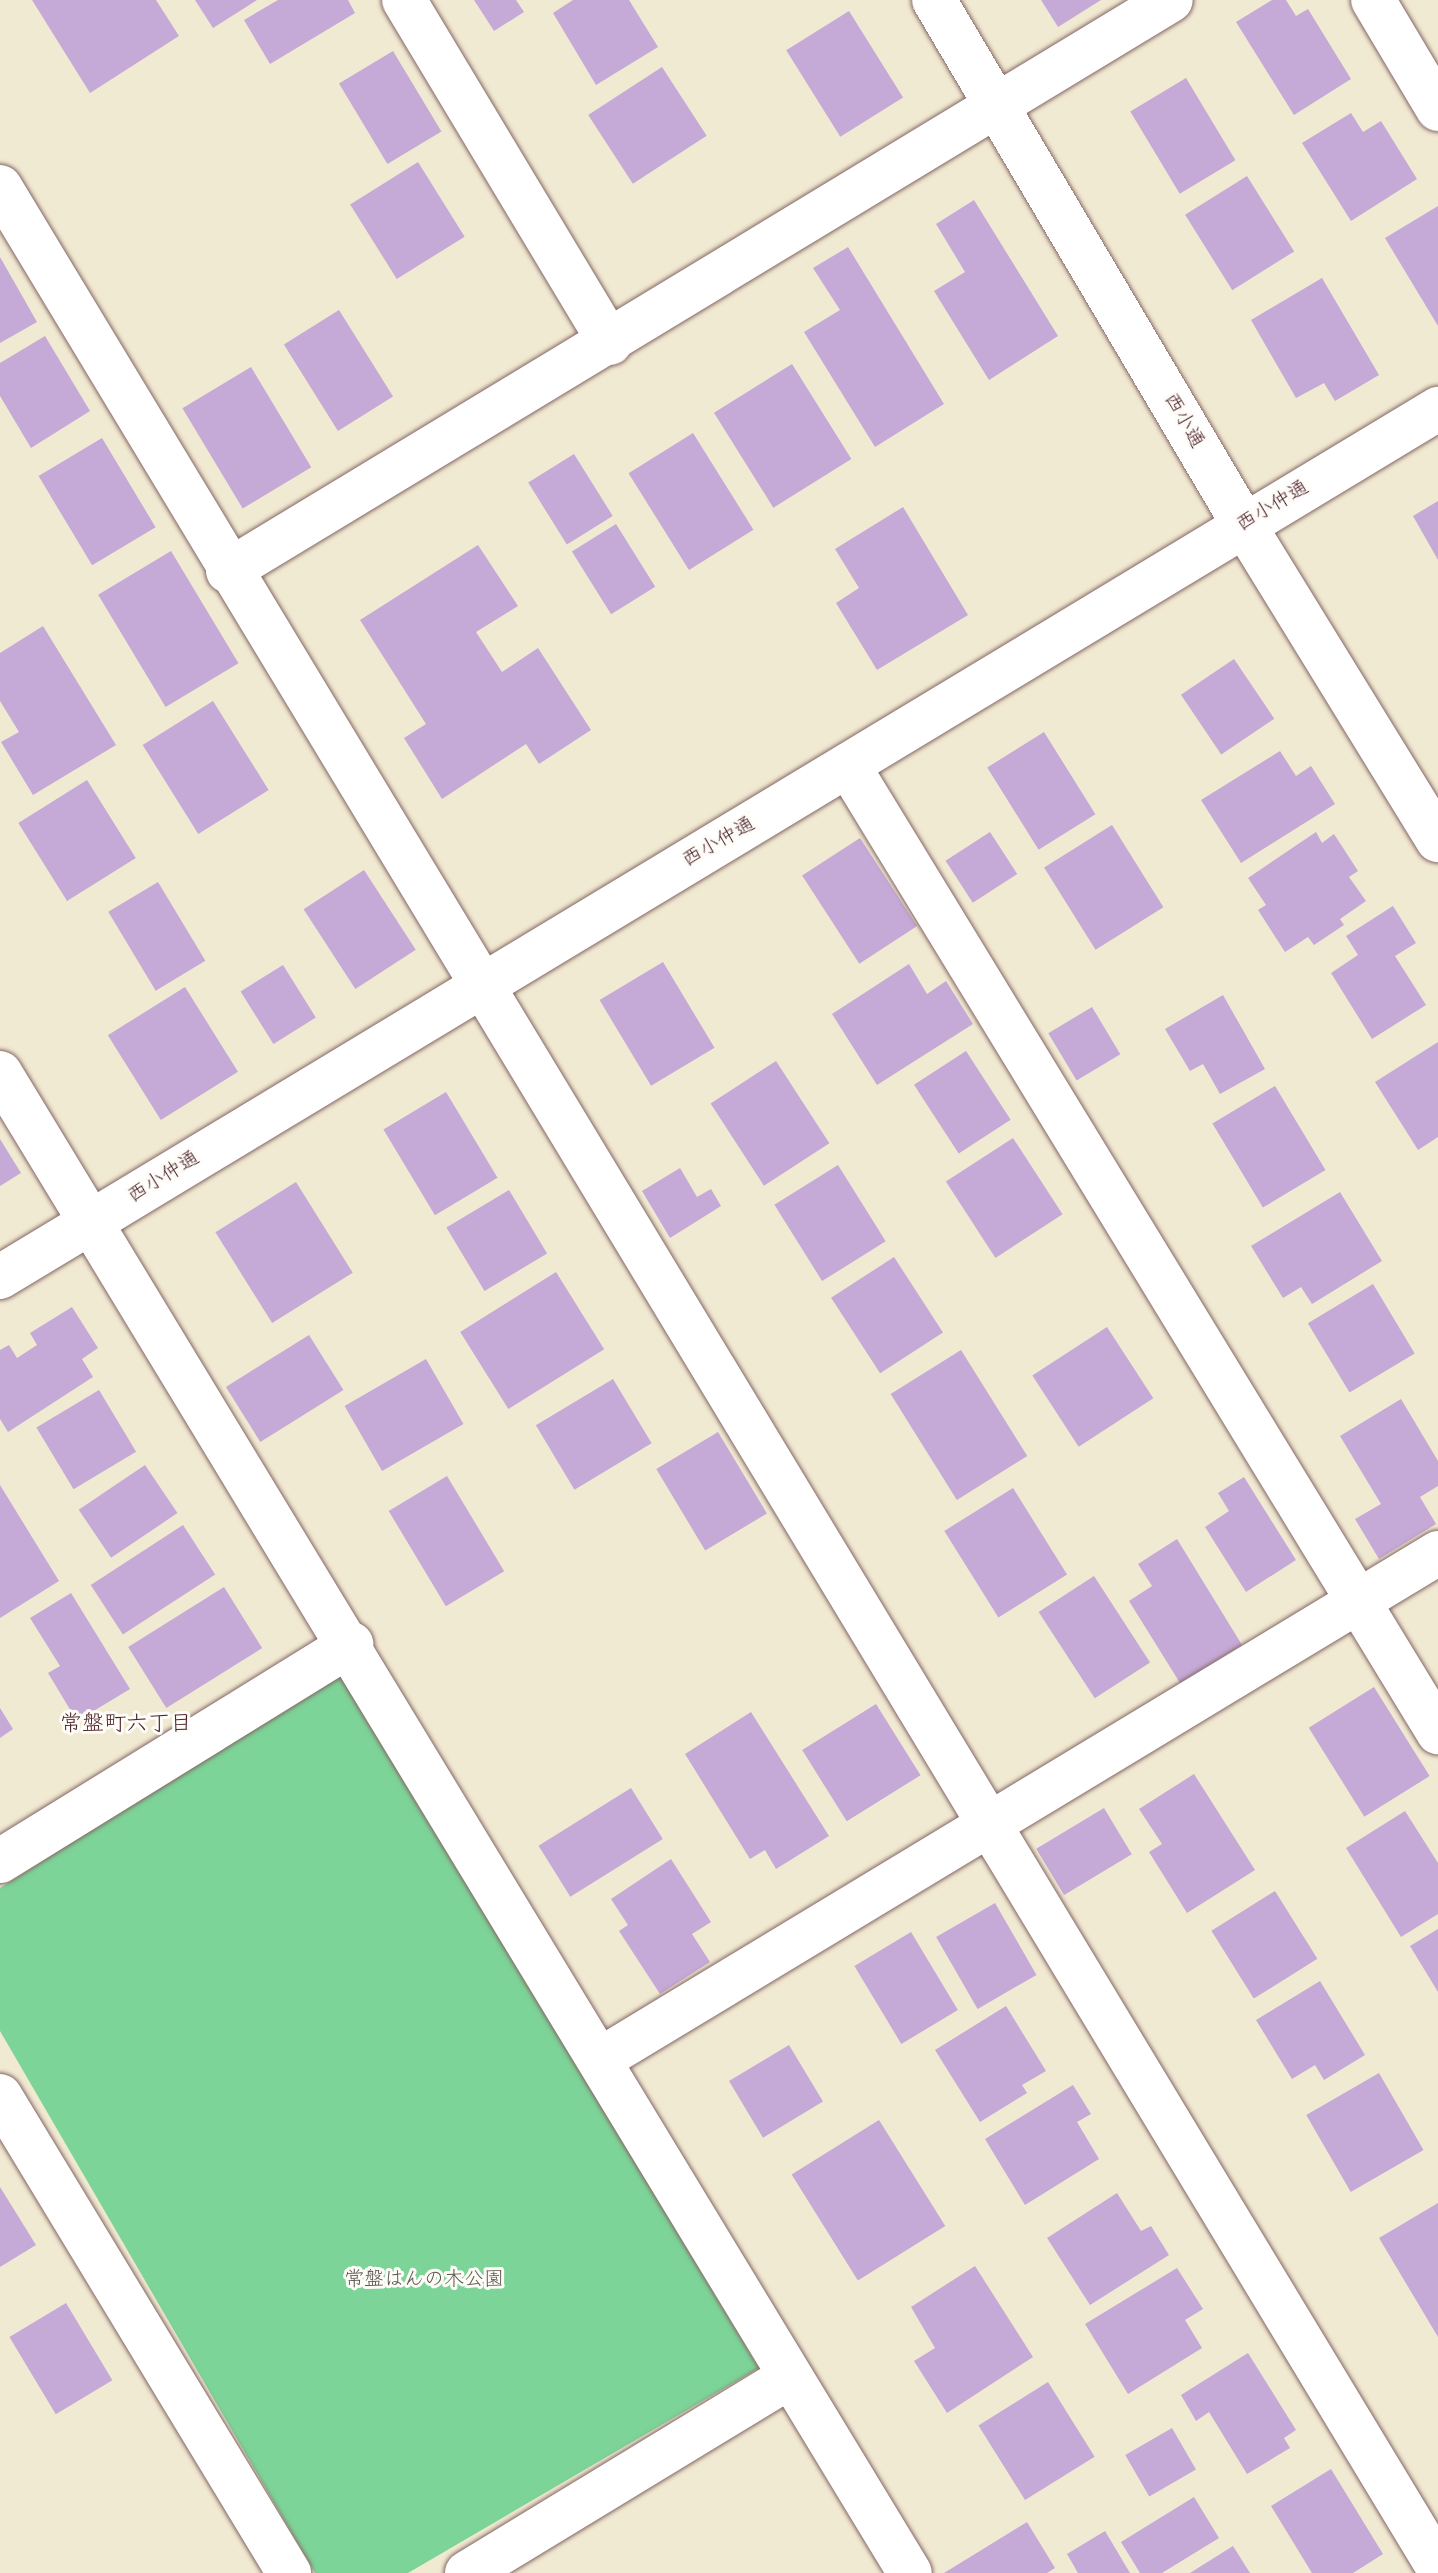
<!DOCTYPE html>
<html>
<head>
<meta charset="utf-8">
<style>
  body { margin:0 }
  #map { position:relative; width:1438px; height:2573px; overflow:hidden; background:#f1ead2; font-family:Kalam,"Klee One",sans-serif }
  div>[style] { position:absolute }
  .green>* { inset:0; background:#7dd498 }
  .building>* { inset:0; background:#c5a9d7; transform-origin:0 0 }
  .roads { filter:drop-shadow(0 0 2px #846665) drop-shadow(0 0 2px #846665) }
  .minor>* { height:44px; margin:-22px; padding:0 22px; transform-origin:22px; border-radius:22px; background:#fff }
  span { translate:-50% -50%; white-space:nowrap; text-align:center; line-height:1.15; -webkit-text-stroke:6px #fdfcf7; paint-order:stroke }
  .street-label { font-size:20px; color:#4a1f2b }
  .park-label { font-size:20px; color:#59554c }
  .neighbourhood-label { font-size:22px; color:#4a1f2b }
</style>
</head>
<body>
<div id="map">
  <div class="green">
    <i style="clip-path:polygon(341px 1673px,759px 2368px,408px 2573px,315px 2573px,0 2031px,0 1888px)"></i>
  </div>
  <div class="building">
    <i style="clip-path:polygon(32px 0,156px 0,179px 36px,90px 93px)"></i>
    <i style="clip-path:polygon(195px 0,257px 0,213px 28px)"></i>
    <i style="clip-path:polygon(278px 0,348px 0,355px 13px,270px 64px,244px 20px)"></i>
    <i style="clip-path:polygon(474px 0,516px 0,524px 12px,494px 31px)"></i>
    <i style="clip-path:polygon(573px 0,629px 0,658px 47px,596px 85px,553px 13px)"></i>
    <i style="clip-path:polygon(1041px 0,1101px 0,1058px 27px)"></i>
    <i style="clip-path:polygon(1272px 0,1286px 0,1296px 16px,1308px 9px,1351px 79px,1294px 115px,1236px 22px)"></i>
    <i style="left:849px;top:11px;width:102px;height:74px;rotate:58deg"></i>
    <i style="left:393px;top:51px;width:94px;height:63px;rotate:59deg"></i>
    <i style="left:662px;top:67px;width:82px;height:88px;rotate:57deg"></i>
    <i style="left:1186px;top:78px;width:96px;height:65px;rotate:59deg"></i>
    <i style="clip-path:polygon(1351px 113px,1363px 132px,1381px 121px,1417px 179px,1351px 221px,1302px 143px)"></i>
    <i style="left:418px;top:162px;width:88px;height:80px;rotate:58deg"></i>
    <i style="left:1247px;top:176px;width:89px;height:73px;rotate:58deg"></i>
    <i style="clip-path:polygon(974px 200px,1058px 336px,989px 380px,934px 291px,965px 272px,936px 224px)"></i>
    <i style="clip-path:polygon(1438px 206px,1438px 326px,1385px 238px)"></i>
    <i style="clip-path:polygon(848px 247px,944px 404px,875px 447px,804px 332px,840px 310px,813px 268px)"></i>
    <i style="clip-path:polygon(0 257px,37px 322px,0 343px)"></i>
    <i style="clip-path:polygon(1322px 278px,1379px 375px,1335px 401px,1324px 383px,1296px 398px,1251px 320px)"></i>
    <i style="left:339px;top:310px;width:102px;height:65px;rotate:58deg"></i>
    <i style="clip-path:polygon(45px 336px,90px 411px,31px 448px,0 396px,0 363px)"></i>
    <i style="left:792px;top:364px;width:112px;height:92px;rotate:58deg"></i>
    <i style="left:251px;top:367px;width:117px;height:80px;rotate:59deg"></i>
    <i style="left:693px;top:433px;width:114px;height:76px;rotate:58deg"></i>
    <i style="left:102px;top:438px;width:104px;height:74px;rotate:59deg"></i>
    <i style="left:574px;top:454px;width:73px;height:54px;rotate:58deg"></i>
    <i style="clip-path:polygon(1438px 501px,1438px 560px,1413px 516px)"></i>
    <i style="clip-path:polygon(903px 507px,968px 615px,877px 670px,836px 603px,859px 588px,835px 549px)"></i>
    <i style="left:616px;top:524px;width:74px;height:52px;rotate:58deg"></i>
    <i style="clip-path:polygon(478px 545px,518px 606px,476px 632px,502px 672px,538px 648px,591px 730px,539px 764px,526px 744px,442px 799px,404px 738px,426px 724px,360px 620px)"></i>
    <i style="left:171px;top:551px;width:131px;height:85px;rotate:59deg"></i>
    <i style="clip-path:polygon(43px 626px,116px 745px,33px 795px,1px 742px,19px 732px,0 701px,0 653px)"></i>
    <i style="left:1234px;top:659px;width:72px;height:64px;rotate:56deg"></i>
    <i style="left:213px;top:701px;width:105px;height:83px;rotate:58deg"></i>
    <i style="left:1044px;top:732px;width:97px;height:67px;rotate:58deg"></i>
    <i style="clip-path:polygon(1280px 751px,1296px 776px,1311px 766px,1335px 804px,1241px 863px,1201px 800px)"></i>
    <i style="left:87px;top:780px;width:92px;height:81px;rotate:58deg"></i>
    <i style="left:1112px;top:825px;width:97px;height:80px;rotate:58deg"></i>
    <i style="left:990px;top:832px;width:50px;height:53px;rotate:57deg"></i>
    <i style="clip-path:polygon(1316px 832px,1322px 843px,1334px 834px,1358px 871px,1349px 877px,1366px 901px,1340px 919px,1344px 925px,1314px 945px,1308px 937px,1285px 952px,1258px 910px,1266px 905px,1248px 878px)"></i>
    <i style="left:860px;top:838px;width:105px;height:69px;rotate:57deg"></i>
    <i style="left:364px;top:870px;width:95px;height:72px;rotate:57deg"></i>
    <i style="left:158px;top:882px;width:92px;height:58px;rotate:59deg"></i>
    <i style="clip-path:polygon(1393px 906px,1416px 943px,1395px 956px,1426px 1005px,1372px 1039px,1331px 973px,1358px 955px,1346px 936px)"></i>
    <i style="left:663px;top:962px;width:100px;height:74px;rotate:59deg"></i>
    <i style="clip-path:polygon(909px 964px,927px 994px,946px 981px,973px 1024px,877px 1085px,832px 1014px)"></i>
    <i style="left:283px;top:965px;width:62px;height:50px;rotate:58deg"></i>
    <i style="left:185px;top:987px;width:100px;height:91px;rotate:58deg"></i>
    <i style="clip-path:polygon(1223px 995px,1265px 1069px,1220px 1094px,1203px 1064px,1190px 1071px,1165px 1029px)"></i>
    <i style="left:1092px;top:1007px;width:55px;height:51px;rotate:59deg"></i>
    <i style="clip-path:polygon(1438px 1042px,1438px 1137px,1418px 1150px,1375px 1082px)"></i>
    <i style="left:966px;top:1051px;width:82px;height:62px;rotate:57deg"></i>
    <i style="left:776px;top:1061px;width:98px;height:78px;rotate:57deg"></i>
    <i style="left:1275px;top:1086px;width:98px;height:73px;rotate:59deg"></i>
    <i style="left:446px;top:1092px;width:100px;height:73px;rotate:59deg"></i>
    <i style="left:1013px;top:1138px;width:91px;height:80px;rotate:57deg"></i>
    <i style="clip-path:polygon(0 1139px,21px 1173px,0 1186px)"></i>
    <i style="left:838px;top:1165px;width:90px;height:75px;rotate:58deg"></i>
    <i style="clip-path:polygon(680px 1168px,697px 1197px,711px 1189px,721px 1206px,670px 1238px,642px 1191px)"></i>
    <i style="left:296px;top:1182px;width:107px;height:95px;rotate:58deg"></i>
    <i style="left:509px;top:1190px;width:74px;height:73px;rotate:59deg"></i>
    <i style="clip-path:polygon(1340px 1192px,1382px 1261px,1312px 1304px,1301px 1287px,1283px 1298px,1251px 1246px)"></i>
    <i style="left:894px;top:1257px;width:90px;height:75px;rotate:57deg"></i>
    <i style="left:556px;top:1272px;width:91px;height:113px;rotate:58deg"></i>
    <i style="left:1373px;top:1284px;width:81px;height:76px;rotate:59deg"></i>
    <i style="clip-path:polygon(72px 1307px,98px 1348px,82px 1359px,93px 1377px,8px 1432px,0 1419px,0 1350px,9px 1345px,17px 1358px,37px 1345px,30px 1333px)"></i>
    <i style="left:1107px;top:1327px;width:85px;height:89px;rotate:57deg"></i>
    <i style="left:309px;top:1335px;width:65px;height:98px;rotate:58deg"></i>
    <i style="left:961px;top:1350px;width:125px;height:83px;rotate:58deg"></i>
    <i style="left:426px;top:1359px;width:75px;height:94px;rotate:60deg"></i>
    <i style="left:613px;top:1379px;width:75px;height:90px;rotate:59deg"></i>
    <i style="left:99px;top:1390px;width:72px;height:73px;rotate:59deg"></i>
    <i style="clip-path:polygon(1401px 1399px,1438px 1461px,1438px 1486px,1420px 1497px,1436px 1524px,1379px 1559px,1355px 1519px,1381px 1504px,1340px 1436px)"></i>
    <i style="left:718px;top:1432px;width:95px;height:72px;rotate:59deg"></i>
    <i style="left:145px;top:1465px;width:58px;height:80px;rotate:56deg"></i>
    <i style="left:447px;top:1476px;width:111px;height:68px;rotate:59deg"></i>
    <i style="clip-path:polygon(1244px 1477px,1296px 1560px,1246px 1592px,1205px 1527px,1229px 1511px,1218px 1493px)"></i>
    <i style="clip-path:polygon(0 1485px,59px 1581px,0 1618px)"></i>
    <i style="left:1013px;top:1488px;width:102px;height:81px;rotate:58deg"></i>
    <i style="left:183px;top:1525px;width:59px;height:110px;rotate:57deg"></i>
    <i style="clip-path:polygon(1177px 1539px,1242px 1645px,1180px 1683px,1129px 1601px,1152px 1586px,1138px 1564px)"></i>
    <i style="left:1094px;top:1576px;width:103px;height:66px;rotate:57deg"></i>
    <i style="left:224px;top:1587px;width:72px;height:113px;rotate:58deg"></i>
    <i style="clip-path:polygon(71px 1593px,130px 1689px,77px 1721px,48px 1673px,60px 1666px,30px 1618px)"></i>
    <i style="left:1374px;top:1687px;width:105px;height:77px;rotate:58deg"></i>
    <i style="left:876px;top:1704px;width:84px;height:87px;rotate:58deg"></i>
    <i style="clip-path:polygon(0 1708px,13px 1729px,0 1738px)"></i>
    <i style="clip-path:polygon(751px 1712px,829px 1836px,776px 1869px,765px 1850px,750px 1859px,685px 1754px)"></i>
    <i style="clip-path:polygon(1194px 1774px,1255px 1870px,1187px 1913px,1149px 1852px,1162px 1844px,1139px 1809px)"></i>
    <i style="left:631px;top:1788px;width:60px;height:109px;rotate:58deg"></i>
    <i style="left:1104px;top:1808px;width:54px;height:79px;rotate:59deg"></i>
    <i style="clip-path:polygon(1405px 1811px,1438px 1863px,1438px 1914px,1401px 1937px,1346px 1848px)"></i>
    <i style="clip-path:polygon(671px 1859px,711px 1922px,692px 1934px,710px 1962px,660px 1994px,619px 1931px,628px 1925px,611px 1899px)"></i>
    <i style="left:1275px;top:1891px;width:80px;height:75px;rotate:58deg"></i>
    <i style="left:995px;top:1903px;width:83px;height:68px;rotate:60deg"></i>
    <i style="clip-path:polygon(1438px 1929px,1438px 1992px,1410px 1946px)"></i>
    <i style="left:911px;top:1932px;width:91px;height:66px;rotate:59deg"></i>
    <i style="clip-path:polygon(1320px 1981px,1365px 2055px,1324px 2080px,1315px 2065px,1292px 2079px,1256px 2020px)"></i>
    <i style="clip-path:polygon(1006px 2006px,1046px 2071px,1022px 2085px,1027px 2093px,980px 2122px,935px 2050px)"></i>
    <i style="left:789px;top:2045px;width:66px;height:70px;rotate:59deg"></i>
    <i style="left:1379px;top:2073px;width:89px;height:84px;rotate:60deg"></i>
    <i style="clip-path:polygon(1073px 2085px,1091px 2114px,1077px 2122px,1099px 2159px,1025px 2205px,985px 2139px)"></i>
    <i style="left:879px;top:2120px;width:125px;height:103px;rotate:58deg"></i>
    <i style="clip-path:polygon(0 2187px,36px 2245px,0 2267px)"></i>
    <i style="clip-path:polygon(1117px 2193px,1141px 2231px,1151px 2226px,1169px 2255px,1090px 2305px,1047px 2238px)"></i>
    <i style="clip-path:polygon(1438px 2203px,1438px 2337px,1379px 2238px)"></i>
    <i style="clip-path:polygon(975px 2266px,1033px 2357px,947px 2413px,914px 2361px,935px 2348px,911px 2307px)"></i>
    <i style="clip-path:polygon(1177px 2268px,1203px 2309px,1185px 2320px,1202px 2348px,1128px 2394px,1085px 2324px)"></i>
    <i style="left:66px;top:2303px;width:90px;height:66px;rotate:59deg"></i>
    <i style="clip-path:polygon(1248px 2353px,1296px 2430px,1284px 2438px,1290px 2448px,1247px 2474px,1209px 2412px,1196px 2421px,1181px 2395px)"></i>
    <i style="left:1048px;top:2382px;width:88px;height:82px;rotate:58deg"></i>
    <i style="left:1172px;top:2428px;width:48px;height:54px;rotate:60deg"></i>
    <i style="clip-path:polygon(1331px 2469px,1383px 2554px,1353px 2573px,1312px 2573px,1271px 2506px)"></i>
    <i style="clip-path:polygon(1194px 2497px,1219px 2538px,1162px 2573px,1140px 2573px,1121px 2542px)"></i>
    <i style="clip-path:polygon(1027px 2522px,1055px 2568px,1047px 2573px,944px 2573px)"></i>
    <i style="clip-path:polygon(1105px 2531px,1130px 2573px,1078px 2573px,1067px 2554px)"></i>
    <i style="clip-path:polygon(1233px 2546px,1250px 2573px,1190px 2573px)"></i>
  </div>
  <div class="roads">
    <div class="minor">
      <i style="left:404px;top:0;width:400px;rotate:59deg"></i>
      <i style="left:934px;top:0;width:610px;rotate:59.44deg"></i>
      <i style="left:1244px;top:525px;width:370px;rotate:58.4deg"></i>
      <i style="left:1373px;top:0;width:127px;rotate:59.2deg"></i>
      <i style="left:0;top:187px;width:2781px;rotate:58.86deg"></i>
      <i style="left:228px;top:571px;width:1102px;rotate:-31.2deg"></i>
      <i style="left:849px;top:767px;width:1131px;rotate:58.6deg"></i>
      <i style="left:0;top:1073px;width:1754px;rotate:58.76deg"></i>
      <i style="left:0;top:1277px;width:1680px;rotate:-31.12deg"></i>
      <i style="left:0;top:1861px;width:413px;rotate:-31.7deg"></i>
      <i style="left:601px;top:2059px;width:978px;rotate:-31.15deg"></i>
      <i style="left:0;top:2096px;width:558px;rotate:58.79deg"></i>
      <i style="left:467px;top:2573px;width:377px;rotate:-31.3deg"></i>
    </div>
  </div>
  <div class="street-label">
    <span style="left:1183px;top:421px;rotate:60deg">西小通</span>
    <span style="left:1273px;top:507px;rotate:-31deg">西小仲通</span>
    <span style="left:719px;top:843px;rotate:-30deg">西小仲通</span>
    <span style="left:164px;top:1178px;rotate:-32deg">西小仲通</span>
  </div>
  <div class="park-label">
    <span style="left:424px;top:2280px">常盤はんの木公園</span>
  </div>
  <div class="neighbourhood-label">
    <span style="left:126px;top:1725px">常盤町六丁目</span>
  </div>
</div>
</body>
</html>
